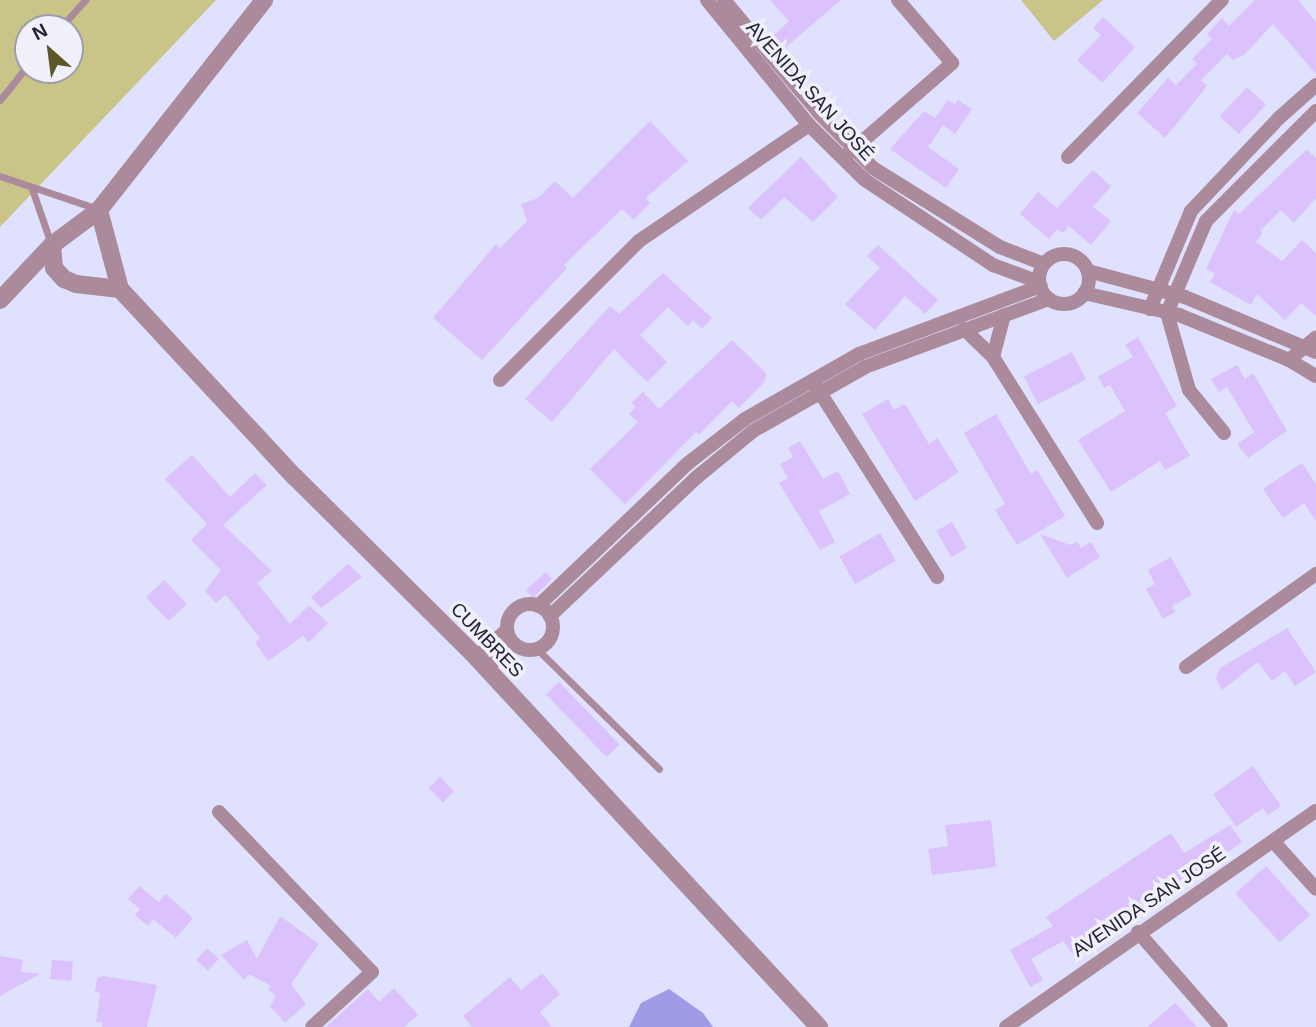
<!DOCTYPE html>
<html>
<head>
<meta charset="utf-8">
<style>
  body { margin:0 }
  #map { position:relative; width:1316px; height:1027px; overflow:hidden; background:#e0e1fe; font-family:Helvetica,sans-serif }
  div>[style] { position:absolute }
  .green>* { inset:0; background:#c9c589 }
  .water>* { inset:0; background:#9e9ce6 }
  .building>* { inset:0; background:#dbc2fd; transform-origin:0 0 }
  .service>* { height:7px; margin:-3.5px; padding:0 3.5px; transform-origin:3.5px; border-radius:3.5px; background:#ab8a9c }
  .minor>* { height:14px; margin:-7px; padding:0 7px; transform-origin:7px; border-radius:7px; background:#ab8a9c }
  .minor>.ring { margin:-7px; padding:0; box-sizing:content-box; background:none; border:14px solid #ab8a9c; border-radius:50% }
  .tertiary>* { height:18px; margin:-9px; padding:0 9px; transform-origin:9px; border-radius:9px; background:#ab8a9c }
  span { translate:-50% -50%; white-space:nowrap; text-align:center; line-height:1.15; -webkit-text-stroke:7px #f0f0fa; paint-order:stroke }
  .street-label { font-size:19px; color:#223 }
  .north { position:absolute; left:14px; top:14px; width:70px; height:70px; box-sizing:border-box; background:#f0f0fa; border:2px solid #9e9eaa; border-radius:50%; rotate:332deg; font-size:19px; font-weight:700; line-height:28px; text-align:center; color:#223 }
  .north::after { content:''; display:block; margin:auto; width:24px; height:32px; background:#5c5724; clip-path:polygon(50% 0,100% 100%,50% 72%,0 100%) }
</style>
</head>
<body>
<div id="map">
  <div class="green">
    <i style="clip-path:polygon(evenodd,0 0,216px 0,0 227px,0 0,28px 28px,70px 28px,70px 70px,28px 70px,28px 28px)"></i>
    <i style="clip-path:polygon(1021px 0,1103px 0,1054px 41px)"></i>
  </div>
  <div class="water">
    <i style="clip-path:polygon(669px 989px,703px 1013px,713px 1027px,629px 1027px,641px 1003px)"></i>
  </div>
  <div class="building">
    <i style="clip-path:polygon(770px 0,841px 0,785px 48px,773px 36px,789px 21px)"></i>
    <i style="clip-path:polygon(1255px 0,1298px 0,1316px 22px,1316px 74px,1273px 24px,1244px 55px,1233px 60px,1227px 54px,1201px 80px,1207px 86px,1165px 138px,1137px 113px,1168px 78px,1176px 85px,1197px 64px,1192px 59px,1212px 39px,1207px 34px,1222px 18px,1229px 26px)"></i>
    <i style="clip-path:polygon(1103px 17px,1135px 47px,1102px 83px,1077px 60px,1101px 35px,1093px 28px)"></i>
    <i style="left:1247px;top:87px;width:26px;height:40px;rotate:43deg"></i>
    <i style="clip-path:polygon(948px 100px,955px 104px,958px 100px,972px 109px,955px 134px,943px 125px,928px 147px,959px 169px,946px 188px,890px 149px,924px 111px,935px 118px)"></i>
    <i style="clip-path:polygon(650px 121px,688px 161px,646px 198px,650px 203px,634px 220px,622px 209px,564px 265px,567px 268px,482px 360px,433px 318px,496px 244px,500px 248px,527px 221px,521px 204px,538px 198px,555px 181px,573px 198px)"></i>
    <i style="clip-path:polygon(1307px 149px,1316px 158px,1316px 198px,1294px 223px,1281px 210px,1260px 231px,1263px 233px,1256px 242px,1282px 261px,1302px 240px,1316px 253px,1316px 316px,1301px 303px,1285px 320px,1257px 294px,1251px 305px,1210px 282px,1215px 274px,1206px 269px,1234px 210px,1239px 214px)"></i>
    <i style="clip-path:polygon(801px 157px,838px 197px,813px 222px,784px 197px,761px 220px,748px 208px)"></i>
    <i style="clip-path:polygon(1093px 170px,1111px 186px,1093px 207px,1111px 221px,1091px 245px,1069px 226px,1063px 233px,1057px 229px,1049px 239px,1020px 214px,1038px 192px,1057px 208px)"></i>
    <i style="clip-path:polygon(878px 245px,938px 300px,925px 314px,905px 296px,875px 330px,845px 304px,880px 268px,867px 256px)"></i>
    <i style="clip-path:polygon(663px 273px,712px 318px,702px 329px,693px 320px,688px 326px,668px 307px,640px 335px,667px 362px,647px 382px,614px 349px,552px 422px,525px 399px,610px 306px,619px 314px)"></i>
    <i style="clip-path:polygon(1138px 337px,1177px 406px,1165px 413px,1190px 456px,1165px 470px,1160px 461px,1111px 492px,1078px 440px,1125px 411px,1110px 385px,1104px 388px,1098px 376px,1133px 357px,1125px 345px)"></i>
    <i style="clip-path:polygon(732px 340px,767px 374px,764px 382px,739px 408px,732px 401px,699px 435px,696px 432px,625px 504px,590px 469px,638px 422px,629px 414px,636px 407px,631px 403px,643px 392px,659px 409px)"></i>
    <i style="left:1072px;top:352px;width:31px;height:54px;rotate:63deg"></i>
    <i style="clip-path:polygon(1237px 365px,1245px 379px,1253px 373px,1287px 431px,1248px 458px,1237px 444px,1254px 432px,1227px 387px,1219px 392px,1211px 379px)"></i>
    <i style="clip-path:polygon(888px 399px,894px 410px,905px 404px,929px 444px,937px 438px,959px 472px,915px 501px,862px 414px)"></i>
    <i style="clip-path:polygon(996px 414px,1031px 474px,1037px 470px,1065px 516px,1017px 545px,995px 510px,1005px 504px,964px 433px)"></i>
    <i style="clip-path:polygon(800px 441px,823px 479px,838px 471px,850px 494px,819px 511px,835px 542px,820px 550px,779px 483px,788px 478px,780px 464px,793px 457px,788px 448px)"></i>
    <i style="clip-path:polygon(192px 455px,230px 497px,255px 473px,267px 485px,223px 525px,272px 571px,257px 583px,290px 624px,309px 605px,328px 623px,309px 642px,303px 636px,268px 661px,255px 642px,260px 638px,226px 595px,216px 603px,205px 591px,221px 570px,191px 540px,207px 524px,165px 479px)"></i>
    <i style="clip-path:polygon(1302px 463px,1316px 484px,1316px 521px,1304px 503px,1283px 518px,1263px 489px)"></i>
    <i style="left:952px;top:522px;width:30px;height:18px;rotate:60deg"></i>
    <i style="left:880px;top:533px;width:32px;height:47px;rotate:60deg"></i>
    <i style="clip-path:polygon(1040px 534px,1070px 545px,1077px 541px,1081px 548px,1091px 542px,1100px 557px,1067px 578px)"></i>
    <i style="clip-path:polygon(1171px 557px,1192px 595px,1172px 606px,1175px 612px,1163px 619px,1146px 589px,1155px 584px,1148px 570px)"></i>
    <i style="clip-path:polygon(348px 564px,362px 577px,321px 608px,311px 597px)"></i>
    <i style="clip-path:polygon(546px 572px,552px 579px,533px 598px,526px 590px)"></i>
    <i style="left:164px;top:580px;width:33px;height:25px;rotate:46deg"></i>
    <i style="clip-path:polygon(1287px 628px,1316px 672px,1295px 686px,1285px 671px,1272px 681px,1258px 662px,1222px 690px,1216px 678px,1220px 668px)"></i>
    <i style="left:559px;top:682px;width:87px;height:18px;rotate:46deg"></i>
    <i style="clip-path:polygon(1253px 766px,1281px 806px,1268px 815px,1263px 808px,1236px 827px,1213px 794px)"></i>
    <i style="left:440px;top:777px;width:20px;height:16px;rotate:45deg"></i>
    <i style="clip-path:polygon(991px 820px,996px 867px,932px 875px,928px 849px,948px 846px,945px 825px)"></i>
    <i style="clip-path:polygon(1230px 825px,1242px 842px,1218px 859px,1176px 884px,1173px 879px,1139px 900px,1143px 906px,1074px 956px,1063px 941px,1031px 959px,1043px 980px,1030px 987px,1010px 950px,1053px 926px,1046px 917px,1171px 833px,1184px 853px)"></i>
    <i style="left:1266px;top:866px;width:66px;height:41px;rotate:48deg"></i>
    <i style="clip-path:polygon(139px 886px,159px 902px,166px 894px,193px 918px,176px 938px,153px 919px,148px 926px,135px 915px,140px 909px,128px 899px)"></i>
    <i style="clip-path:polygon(280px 916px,319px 944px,291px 984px,306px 1004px,285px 1023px,270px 1006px,276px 996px,268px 990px,271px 986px,249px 974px,244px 980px,221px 955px,247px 940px,257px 959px)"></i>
    <i style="left:207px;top:948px;width:16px;height:16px;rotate:43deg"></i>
    <i style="clip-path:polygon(0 956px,23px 960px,21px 972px,40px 974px,0 996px)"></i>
    <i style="left:52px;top:960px;width:21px;height:19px;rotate:5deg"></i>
    <i style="clip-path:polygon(542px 973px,560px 994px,540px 1012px,552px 1027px,472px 1027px,463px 1016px,510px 977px,521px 990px)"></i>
    <i style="clip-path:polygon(103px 976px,157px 985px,147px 1027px,102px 1027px,103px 1023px,96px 1022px,100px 993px,95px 992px,97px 978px)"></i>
    <i style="clip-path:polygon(394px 988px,418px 1015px,404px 1027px,326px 1027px,368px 989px,379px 1002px)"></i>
    <i style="clip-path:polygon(1175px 1003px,1197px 1027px,1147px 1027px)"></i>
  </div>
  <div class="service">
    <i style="left:60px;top:28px;width:38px;rotate:-48deg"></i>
    <i style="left:0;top:100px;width:45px;rotate:-51.3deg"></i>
    <i style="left:0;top:176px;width:103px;rotate:18.6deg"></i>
    <i style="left:32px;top:189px;width:58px;rotate:70.9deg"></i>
    <i style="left:537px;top:649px;width:171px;rotate:44.5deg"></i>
  </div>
  <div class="minor">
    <i style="left:707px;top:0;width:161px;rotate:50.8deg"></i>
    <i style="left:809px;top:125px;width:78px;rotate:44.5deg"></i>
    <i style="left:865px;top:180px;width:154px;rotate:33.6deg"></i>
    <i style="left:993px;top:265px;width:49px;rotate:20.3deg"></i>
    <i style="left:724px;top:0;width:148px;rotate:49.9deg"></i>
    <i style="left:819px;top:113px;width:77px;rotate:45.5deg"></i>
    <i style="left:873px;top:168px;width:150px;rotate:31.9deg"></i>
    <i style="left:1000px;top:247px;width:47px;rotate:21.1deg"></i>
    <i style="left:849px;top:153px;width:137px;rotate:-41.1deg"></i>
    <i style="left:952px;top:63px;width:83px;rotate:-130.6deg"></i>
    <i style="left:1068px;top:157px;width:220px;rotate:-45.6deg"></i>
    <i class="ring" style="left:1039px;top:254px;width:36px;height:36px"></i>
    <i style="left:1088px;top:271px;width:100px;rotate:15deg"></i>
    <i style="left:1185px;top:297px;width:142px;rotate:22.8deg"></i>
    <i style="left:1084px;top:293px;width:98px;rotate:13deg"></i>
    <i style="left:1179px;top:315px;width:119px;rotate:22.2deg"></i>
    <i style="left:1289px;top:360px;width:31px;rotate:31deg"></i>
    <i style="left:1150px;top:309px;width:106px;rotate:-67.3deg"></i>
    <i style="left:1191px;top:211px;width:128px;rotate:-46.6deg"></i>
    <i style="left:1279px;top:118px;width:50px;rotate:-41.7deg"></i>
    <i style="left:964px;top:329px;width:40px;rotate:44deg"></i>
    <i style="left:993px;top:357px;width:196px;rotate:57.9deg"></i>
    <i style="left:993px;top:357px;width:43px;rotate:-75.3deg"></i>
    <i style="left:1289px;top:360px;width:35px;rotate:-40deg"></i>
    <i style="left:500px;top:380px;width:197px;rotate:-45deg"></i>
    <i style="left:639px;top:241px;width:206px;rotate:-34.3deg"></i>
    <i style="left:814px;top:383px;width:230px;rotate:57.6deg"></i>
    <i style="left:1224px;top:433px;width:55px;rotate:-129.1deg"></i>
    <i style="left:1189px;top:390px;width:80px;rotate:-105.9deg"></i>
    <i style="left:1167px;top:313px;width:100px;rotate:-67deg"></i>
    <i style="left:1206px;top:221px;width:156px;rotate:-45deg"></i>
    <i class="ring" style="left:507px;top:604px;width:32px;height:32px"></i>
    <i style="left:538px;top:606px;width:206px;rotate:-43.6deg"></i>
    <i style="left:687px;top:464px;width:73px;rotate:-37.8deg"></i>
    <i style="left:745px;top:419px;width:131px;rotate:-29.7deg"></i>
    <i style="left:859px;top:354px;width:194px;rotate:-20.5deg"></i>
    <i style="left:550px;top:616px;width:202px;rotate:-43.4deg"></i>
    <i style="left:697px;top:477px;width:72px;rotate:-39.4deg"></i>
    <i style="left:753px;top:431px;width:129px;rotate:-29.7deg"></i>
    <i style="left:865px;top:367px;width:196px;rotate:-20.3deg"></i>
    <i style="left:476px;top:657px;width:41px;rotate:-41.1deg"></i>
    <i style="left:1186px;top:667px;width:160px;rotate:-35.6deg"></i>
    <i style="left:486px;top:668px;width:37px;rotate:-41deg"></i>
    <i style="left:219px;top:812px;width:221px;rotate:46.3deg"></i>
    <i style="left:372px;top:972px;width:81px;rotate:137.5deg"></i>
    <i style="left:1273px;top:841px;width:64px;rotate:48.1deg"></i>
    <i style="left:1138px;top:932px;width:126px;rotate:48.9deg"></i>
    <i style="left:1006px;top:1027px;width:378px;rotate:-34.9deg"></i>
  </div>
  <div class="tertiary">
    <i style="left:99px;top:210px;width:82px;rotate:75.1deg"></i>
    <i style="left:120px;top:289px;width:257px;rotate:47.1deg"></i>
    <i style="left:295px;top:477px;width:255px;rotate:44.8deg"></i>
    <i style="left:476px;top:657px;width:505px;rotate:47.17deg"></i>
    <i style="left:52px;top:245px;width:23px;rotate:85deg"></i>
    <i style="left:54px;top:268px;width:15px;rotate:48deg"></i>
    <i style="left:64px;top:279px;width:13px;rotate:23deg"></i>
    <i style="left:76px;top:284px;width:44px;rotate:6.5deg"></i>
    <i style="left:0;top:300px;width:76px;rotate:-46.6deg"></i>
    <i style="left:52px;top:245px;width:59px;rotate:-36.7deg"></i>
    <i style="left:99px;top:210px;width:267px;rotate:-51.8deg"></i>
  </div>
  <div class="street-label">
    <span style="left:810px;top:91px;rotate:48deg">AVENIDA SAN JOSÉ</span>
    <span style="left:487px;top:640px;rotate:46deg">CUMBRES</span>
    <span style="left:1149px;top:902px;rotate:-34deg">AVENIDA SAN JOSÉ</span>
  </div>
  <div class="north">N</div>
</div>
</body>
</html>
